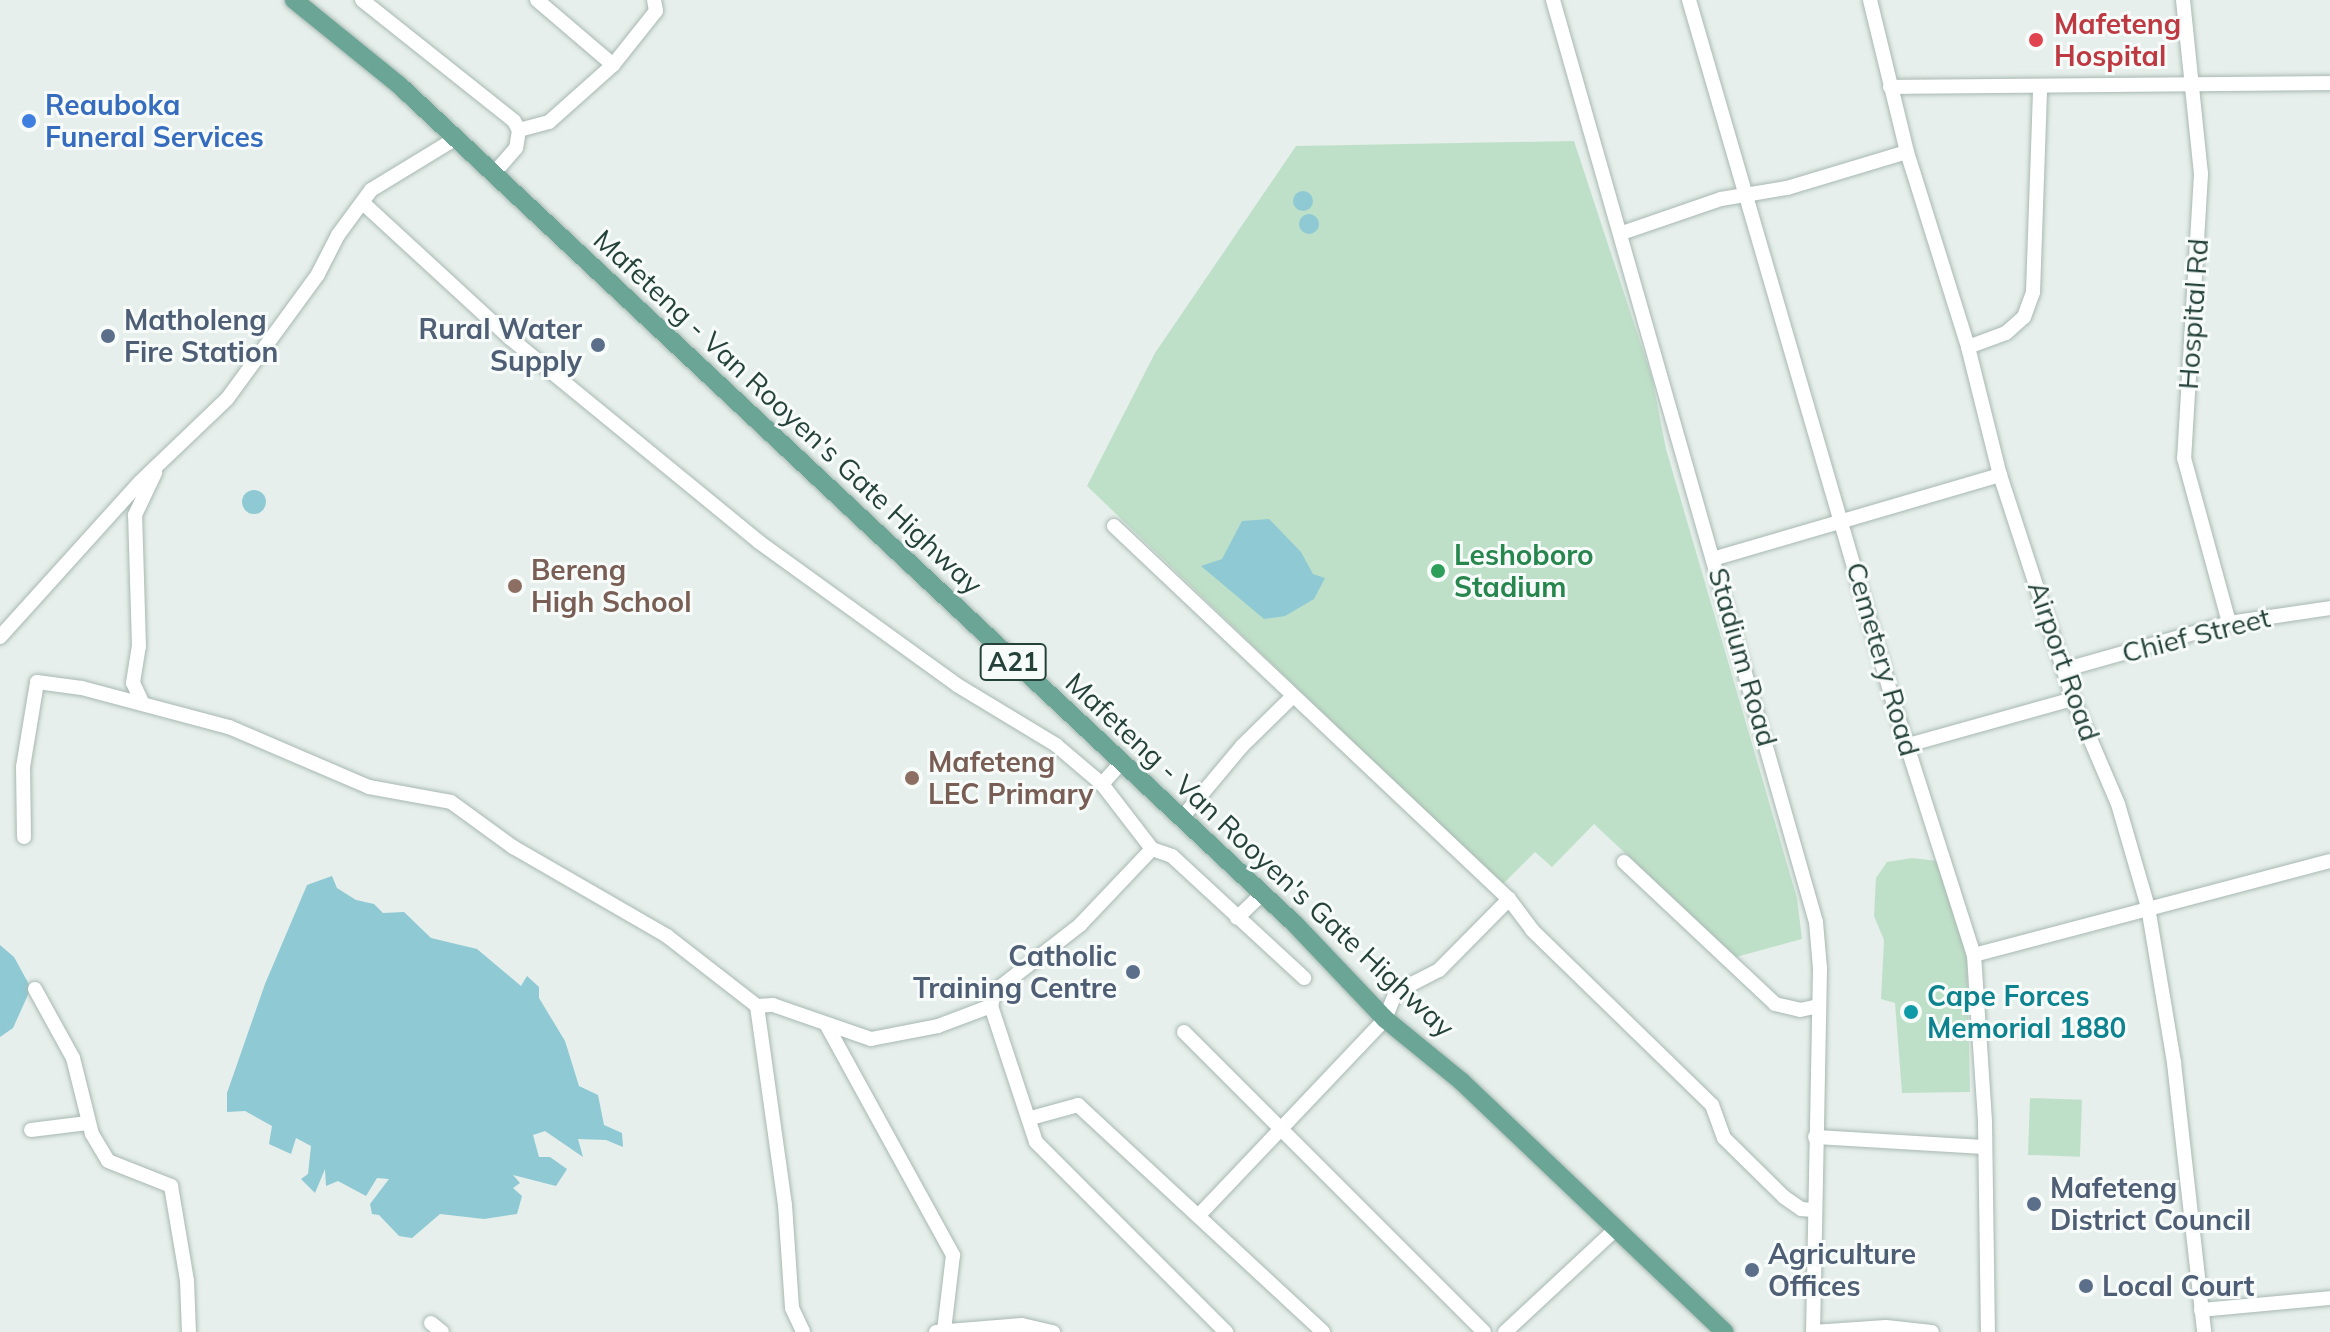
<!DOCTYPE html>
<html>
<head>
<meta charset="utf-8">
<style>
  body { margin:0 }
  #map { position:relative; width:2330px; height:1332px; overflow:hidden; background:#e6efeb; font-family:Mulish,sans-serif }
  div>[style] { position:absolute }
  .green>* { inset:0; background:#bfe0c8; transform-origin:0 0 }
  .water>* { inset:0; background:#8ec9d4 }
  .round { border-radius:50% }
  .roads { filter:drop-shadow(0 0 2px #a8b8b2) drop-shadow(0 0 2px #a8b8b2) }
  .minor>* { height:14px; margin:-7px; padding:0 7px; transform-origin:7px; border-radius:7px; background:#fff }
  .major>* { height:18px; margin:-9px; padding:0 9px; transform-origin:9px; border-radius:9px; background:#6aa596 }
  .dots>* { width:22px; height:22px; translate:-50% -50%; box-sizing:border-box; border:4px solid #f7fbf9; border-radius:50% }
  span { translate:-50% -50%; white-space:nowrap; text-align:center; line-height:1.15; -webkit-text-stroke:6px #f7fbf9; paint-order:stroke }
  .shield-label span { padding:2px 6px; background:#f7fbf9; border:2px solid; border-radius:6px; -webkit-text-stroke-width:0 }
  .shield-label { font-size:26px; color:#24423a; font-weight:700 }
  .health-label { font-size:28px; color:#be3a42; font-weight:700 }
  .left { translate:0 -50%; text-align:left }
  .shop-label { font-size:28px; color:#366cbe; font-weight:700 }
  .street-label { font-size:28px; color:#24423a }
  .service-label { font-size:28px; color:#4e5e75; font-weight:700 }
  .right { translate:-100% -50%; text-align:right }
  .leisure-label { font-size:28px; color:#27864d; font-weight:700 }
  .education-label { font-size:28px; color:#785e54; font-weight:700 }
  .culture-label { font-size:28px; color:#0d838f; font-weight:700 }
</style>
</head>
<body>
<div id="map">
  <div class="green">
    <i style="clip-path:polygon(1574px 141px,1652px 378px,1666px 449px,1797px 898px,1802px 939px,1736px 957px,1594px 824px,1552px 867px,1535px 852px,1502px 885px,1087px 486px,1155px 353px,1296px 146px)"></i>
    <i style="clip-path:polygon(1912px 858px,1938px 861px,1967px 958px,1970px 1092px,1902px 1093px,1895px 1003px,1881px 999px,1884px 940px,1874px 916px,1876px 878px,1887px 862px)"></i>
    <i style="left:2030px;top:1098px;width:52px;height:57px;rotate:2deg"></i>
  </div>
  <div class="water">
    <i class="round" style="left:1293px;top:191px;width:20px;height:20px"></i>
    <i class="round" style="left:1299px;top:214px;width:20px;height:20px"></i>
    <i class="round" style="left:242px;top:490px;width:24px;height:24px"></i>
    <i style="clip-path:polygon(1269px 519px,1301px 552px,1313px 574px,1325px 578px,1314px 599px,1285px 616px,1264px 619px,1201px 566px,1222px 559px,1242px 521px)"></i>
    <i style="clip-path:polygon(332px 876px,337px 888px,356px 900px,374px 904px,383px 913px,404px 912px,431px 938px,477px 949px,521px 986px,527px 976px,539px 987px,539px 998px,565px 1041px,579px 1086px,598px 1095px,604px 1125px,622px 1133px,623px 1147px,606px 1140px,578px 1139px,583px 1157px,545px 1131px,533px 1135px,539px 1157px,550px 1157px,567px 1169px,556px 1186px,513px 1175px,520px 1183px,513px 1188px,522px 1196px,517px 1214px,484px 1219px,440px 1214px,412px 1238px,399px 1236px,379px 1215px,372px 1214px,370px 1204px,389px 1179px,377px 1178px,366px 1196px,338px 1181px,326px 1186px,325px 1169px,315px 1193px,301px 1179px,308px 1174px,311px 1146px,296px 1138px,291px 1154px,269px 1144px,272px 1126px,245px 1111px,227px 1112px,227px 1093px,265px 984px,307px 885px)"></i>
    <i style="clip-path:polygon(0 945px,14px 957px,31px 988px,13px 1028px,0 1037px)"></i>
  </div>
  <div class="roads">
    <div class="minor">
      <i style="left:362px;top:0;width:194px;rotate:38.5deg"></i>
      <i style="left:514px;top:121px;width:10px;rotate:61deg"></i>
      <i style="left:519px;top:130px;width:18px;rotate:99deg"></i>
      <i style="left:516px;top:148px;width:33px;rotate:131deg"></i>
      <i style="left:537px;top:0;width:100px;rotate:40.5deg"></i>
      <i style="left:1553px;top:0;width:959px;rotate:74.08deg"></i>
      <i style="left:1816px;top:922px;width:47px;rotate:85.1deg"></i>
      <i style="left:1820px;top:969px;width:363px;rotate:91.1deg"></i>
      <i style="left:1689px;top:0;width:737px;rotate:73.78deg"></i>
      <i style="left:1895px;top:708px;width:259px;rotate:72.3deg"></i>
      <i style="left:1974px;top:955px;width:167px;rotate:86.2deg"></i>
      <i style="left:1985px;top:1122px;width:210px;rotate:89.2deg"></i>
      <i style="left:1870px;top:0;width:156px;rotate:76.3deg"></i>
      <i style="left:1907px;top:152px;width:204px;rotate:72.6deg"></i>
      <i style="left:1968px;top:347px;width:132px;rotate:76deg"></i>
      <i style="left:2000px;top:475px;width:236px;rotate:71.9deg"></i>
      <i style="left:2073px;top:699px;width:114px;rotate:66.8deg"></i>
      <i style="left:2118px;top:804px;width:107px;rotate:73.8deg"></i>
      <i style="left:2148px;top:907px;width:158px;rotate:80.5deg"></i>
      <i style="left:2174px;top:1063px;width:271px;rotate:83.6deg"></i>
      <i style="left:2183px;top:0;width:175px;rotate:84.1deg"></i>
      <i style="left:2201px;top:174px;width:285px;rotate:93.4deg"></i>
      <i style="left:2184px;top:458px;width:171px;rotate:74.7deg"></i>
      <i style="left:1890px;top:87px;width:440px;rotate:-0.5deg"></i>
      <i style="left:519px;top:130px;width:31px;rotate:-15deg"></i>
      <i style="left:549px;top:122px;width:86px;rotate:-41.7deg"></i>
      <i style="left:613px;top:65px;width:69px;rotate:-51.5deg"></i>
      <i style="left:656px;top:11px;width:11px;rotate:-100deg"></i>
      <i style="left:363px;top:203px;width:200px;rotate:42.6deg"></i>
      <i style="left:510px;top:338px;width:322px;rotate:39.3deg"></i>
      <i style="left:759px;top:542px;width:244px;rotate:35.8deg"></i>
      <i style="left:957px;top:685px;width:116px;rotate:31.2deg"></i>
      <i style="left:1056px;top:745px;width:60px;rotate:40.3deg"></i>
      <i style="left:1102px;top:784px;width:30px;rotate:-48deg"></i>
      <i style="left:1622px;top:233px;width:105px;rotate:-19deg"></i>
      <i style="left:1721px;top:199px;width:67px;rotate:-9.5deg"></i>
      <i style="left:1787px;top:188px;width:125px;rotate:-16.7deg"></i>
      <i style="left:1968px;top:347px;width:40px;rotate:-20.2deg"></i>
      <i style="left:2006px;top:333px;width:24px;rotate:-42deg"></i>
      <i style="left:2024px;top:317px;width:27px;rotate:-70deg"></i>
      <i style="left:2033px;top:292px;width:204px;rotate:-88deg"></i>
      <i style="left:1114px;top:526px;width:543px;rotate:43.36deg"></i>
      <i style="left:1509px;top:899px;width:39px;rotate:53deg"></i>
      <i style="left:1532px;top:930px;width:251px;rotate:44.2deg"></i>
      <i style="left:1712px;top:1105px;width:35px;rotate:70deg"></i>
      <i style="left:1724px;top:1138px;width:84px;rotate:44.5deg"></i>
      <i style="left:1784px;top:1197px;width:21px;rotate:35deg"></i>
      <i style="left:1801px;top:1209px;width:12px;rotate:5deg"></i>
      <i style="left:1716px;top:558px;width:296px;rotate:-16.3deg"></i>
      <i style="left:0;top:637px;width:209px;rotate:-47.9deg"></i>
      <i style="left:140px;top:482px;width:120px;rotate:-43.7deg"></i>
      <i style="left:227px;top:399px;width:155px;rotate:-53.9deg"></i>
      <i style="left:318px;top:274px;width:44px;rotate:-62.9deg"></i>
      <i style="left:338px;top:235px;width:56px;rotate:-53.7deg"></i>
      <i style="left:371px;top:190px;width:98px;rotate:-31.3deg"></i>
      <i style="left:2063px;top:670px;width:173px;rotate:-15.8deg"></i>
      <i style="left:2229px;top:623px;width:102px;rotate:-8.4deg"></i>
      <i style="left:141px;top:700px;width:19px;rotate:-115deg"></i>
      <i style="left:133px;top:683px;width:36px;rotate:-81deg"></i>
      <i style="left:139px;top:647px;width:132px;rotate:-91.7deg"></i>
      <i style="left:135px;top:515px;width:47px;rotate:-64.5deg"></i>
      <i style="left:1908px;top:745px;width:171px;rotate:-15.6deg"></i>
      <i style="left:1102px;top:784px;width:82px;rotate:52.4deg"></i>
      <i style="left:1152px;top:849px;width:105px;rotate:133.5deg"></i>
      <i style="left:1080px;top:925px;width:108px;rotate:142.2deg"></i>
      <i style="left:995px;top:991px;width:16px;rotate:105deg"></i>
      <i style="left:991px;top:1006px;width:143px;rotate:71.7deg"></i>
      <i style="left:1036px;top:1142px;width:269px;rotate:45deg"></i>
      <i style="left:1181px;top:819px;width:95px;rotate:-50.1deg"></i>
      <i style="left:1242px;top:746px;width:69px;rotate:-44.4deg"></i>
      <i style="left:24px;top:837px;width:70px;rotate:-90.8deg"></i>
      <i style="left:23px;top:767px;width:86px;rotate:-80.6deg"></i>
      <i style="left:37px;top:682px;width:45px;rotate:7.6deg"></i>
      <i style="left:82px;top:688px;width:152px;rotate:14.9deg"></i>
      <i style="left:229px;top:727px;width:152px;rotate:23.2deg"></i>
      <i style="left:369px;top:787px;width:83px;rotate:10.4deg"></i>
      <i style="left:451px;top:802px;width:77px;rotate:36deg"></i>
      <i style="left:513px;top:847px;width:178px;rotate:30deg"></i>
      <i style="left:667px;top:936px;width:114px;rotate:37.9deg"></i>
      <i style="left:757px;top:1006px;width:201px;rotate:82deg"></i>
      <i style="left:785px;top:1205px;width:103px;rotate:86.1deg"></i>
      <i style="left:792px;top:1308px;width:26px;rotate:65deg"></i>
      <i style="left:1152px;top:849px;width:21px;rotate:19deg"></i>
      <i style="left:1172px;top:856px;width:180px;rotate:42.7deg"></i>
      <i style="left:1624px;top:862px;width:207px;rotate:43.2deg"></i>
      <i style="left:1775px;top:1004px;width:26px;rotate:13deg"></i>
      <i style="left:1800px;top:1010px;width:19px;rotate:-12deg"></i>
      <i style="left:1237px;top:918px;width:35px;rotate:-44deg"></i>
      <i style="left:1974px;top:955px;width:368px;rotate:-14.8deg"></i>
      <i style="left:35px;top:989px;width:79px;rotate:61.2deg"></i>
      <i style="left:73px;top:1058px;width:78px;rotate:76deg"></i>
      <i style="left:92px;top:1134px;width:31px;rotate:59deg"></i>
      <i style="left:108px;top:1161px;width:68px;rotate:21.6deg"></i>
      <i style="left:171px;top:1186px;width:96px;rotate:80.4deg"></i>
      <i style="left:187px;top:1281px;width:51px;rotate:87.8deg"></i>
      <i style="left:757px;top:1006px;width:16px;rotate:-4deg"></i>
      <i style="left:773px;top:1005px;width:104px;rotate:19.1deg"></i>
      <i style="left:871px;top:1039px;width:68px;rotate:-11deg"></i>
      <i style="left:938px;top:1026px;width:57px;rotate:-20.7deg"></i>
      <i style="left:826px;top:1024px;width:264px;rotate:61.2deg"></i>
      <i style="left:953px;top:1255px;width:77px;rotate:96.8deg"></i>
      <i style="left:1184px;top:1032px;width:424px;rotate:45deg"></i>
      <i style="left:1031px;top:1118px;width:49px;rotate:-15.5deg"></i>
      <i style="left:1078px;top:1105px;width:334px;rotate:42.8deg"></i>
      <i style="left:31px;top:1130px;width:57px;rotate:-7deg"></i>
      <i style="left:1815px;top:1137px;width:170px;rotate:3.4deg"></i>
      <i style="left:1201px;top:1213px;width:267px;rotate:-46.5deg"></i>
      <i style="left:1385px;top:1019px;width:29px;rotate:-68deg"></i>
      <i style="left:1396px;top:992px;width:48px;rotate:-27.1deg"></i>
      <i style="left:1439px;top:970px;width:100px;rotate:-45.4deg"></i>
      <i style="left:2201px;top:1310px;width:130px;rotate:-5.3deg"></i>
      <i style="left:431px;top:1323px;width:14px;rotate:39deg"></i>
      <i style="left:936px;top:1332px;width:86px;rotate:-4.7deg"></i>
      <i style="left:1022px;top:1325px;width:32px;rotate:13deg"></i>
      <i style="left:1505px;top:1332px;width:151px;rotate:-42.9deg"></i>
      <i style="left:1813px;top:1332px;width:73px;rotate:-3.9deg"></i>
      <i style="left:1886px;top:1327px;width:46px;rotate:6.2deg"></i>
    </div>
    <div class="major">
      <i style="left:294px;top:0;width:135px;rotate:39deg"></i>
      <i style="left:399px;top:85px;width:1227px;rotate:43.12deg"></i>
      <i style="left:1295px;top:924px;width:131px;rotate:46.5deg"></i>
      <i style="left:1385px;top:1019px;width:98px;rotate:39.2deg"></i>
      <i style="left:1461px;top:1081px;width:364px;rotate:43.6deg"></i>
    </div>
  </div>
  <div class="dots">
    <i style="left:2036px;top:40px;background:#e0444e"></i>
    <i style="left:29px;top:121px;background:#3f7fe0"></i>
    <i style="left:108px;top:336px;background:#5c6f8a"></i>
    <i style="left:598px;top:345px;background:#5c6f8a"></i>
    <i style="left:1438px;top:571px;background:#2e9e5b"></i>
    <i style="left:515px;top:586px;background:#8d6e63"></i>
    <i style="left:912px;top:778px;background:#8d6e63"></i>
    <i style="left:1133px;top:972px;background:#5c6f8a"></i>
    <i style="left:1911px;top:1012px;background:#0f9aa8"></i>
    <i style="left:2034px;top:1204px;background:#5c6f8a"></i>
    <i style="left:1752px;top:1270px;background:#5c6f8a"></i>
    <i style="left:2086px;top:1286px;background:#5c6f8a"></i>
  </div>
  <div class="shield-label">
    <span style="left:1013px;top:662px">A21</span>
  </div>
  <div class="health-label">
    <span class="left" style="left:2054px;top:40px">Mafeteng<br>Hospital</span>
  </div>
  <div class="shop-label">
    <span class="left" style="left:45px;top:121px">Reauboka<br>Funeral Services</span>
  </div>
  <div class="street-label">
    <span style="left:2193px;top:314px;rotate:-86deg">Hospital Rd</span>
    <span style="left:788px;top:412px;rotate:43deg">Mafeteng - Van Rooyen's Gate Highway</span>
    <span style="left:2196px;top:635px;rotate:-14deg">Chief Street</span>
    <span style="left:1743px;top:657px;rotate:74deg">Stadium Road</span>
    <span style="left:1883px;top:659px;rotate:74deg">Cemetery Road</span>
    <span style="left:2064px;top:661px;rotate:71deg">Airport Road</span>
    <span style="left:1260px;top:855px;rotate:43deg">Mafeteng - Van Rooyen's Gate Highway</span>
  </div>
  <div class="service-label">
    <span class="left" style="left:124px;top:336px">Matholeng<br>Fire Station</span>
    <span class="right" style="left:582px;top:345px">Rural Water<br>Supply</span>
    <span class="right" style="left:1117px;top:972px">Catholic<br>Training Centre</span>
    <span class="left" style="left:2050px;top:1204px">Mafeteng<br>District Council</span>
    <span class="left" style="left:1768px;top:1270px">Agriculture<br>Offices</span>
    <span class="left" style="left:2102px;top:1286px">Local Court</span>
  </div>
  <div class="leisure-label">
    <span class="left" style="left:1454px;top:571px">Leshoboro<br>Stadium</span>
  </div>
  <div class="education-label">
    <span class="left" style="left:531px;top:586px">Bereng<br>High School</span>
    <span class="left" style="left:928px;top:778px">Mafeteng<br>LEC Primary</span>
  </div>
  <div class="culture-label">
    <span class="left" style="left:1927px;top:1012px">Cape Forces<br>Memorial 1880</span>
  </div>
</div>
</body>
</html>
